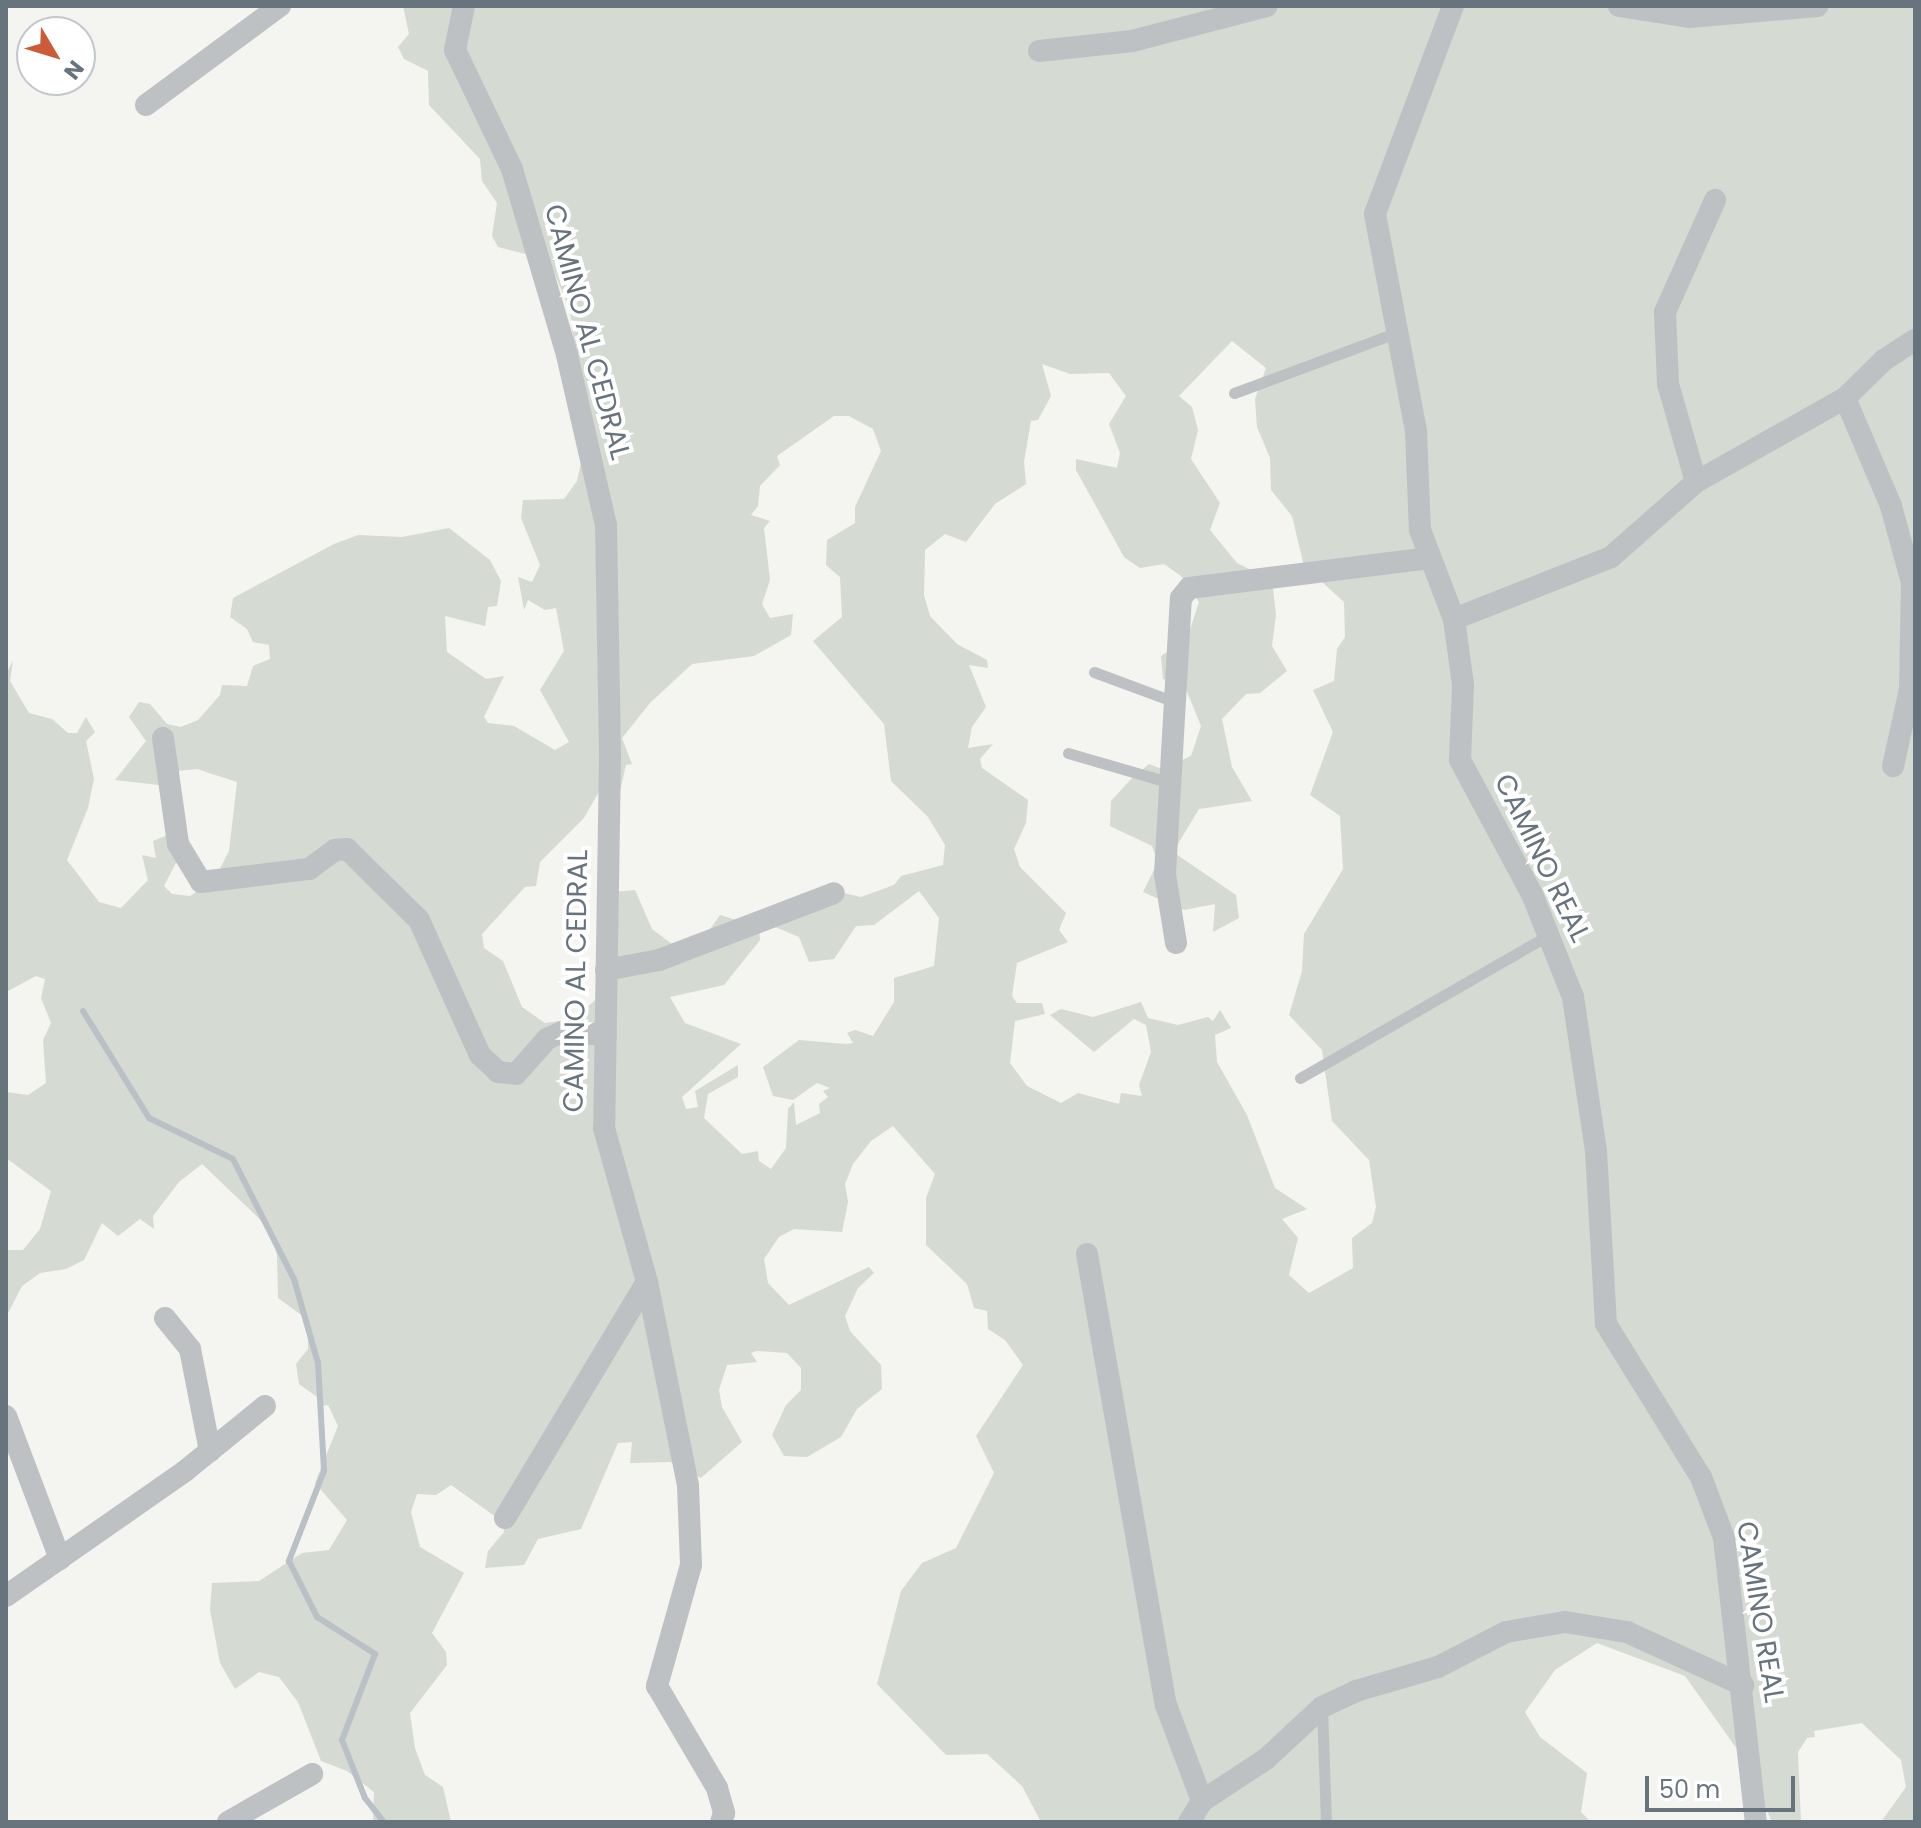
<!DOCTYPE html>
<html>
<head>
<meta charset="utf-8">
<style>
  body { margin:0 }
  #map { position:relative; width:1921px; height:1828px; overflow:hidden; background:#f4f4f1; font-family:Poppins,sans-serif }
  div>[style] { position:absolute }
  .green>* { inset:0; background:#d5dad2 }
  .stream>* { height:6px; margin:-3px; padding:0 3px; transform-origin:3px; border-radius:3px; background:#b9c1c6 }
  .lane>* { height:11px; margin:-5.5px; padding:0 5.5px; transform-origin:5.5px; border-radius:5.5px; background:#bec1c4 }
  .street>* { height:22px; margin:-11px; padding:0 11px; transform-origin:11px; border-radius:11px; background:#bec1c4 }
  span { translate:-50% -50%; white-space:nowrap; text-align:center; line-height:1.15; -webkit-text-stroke:8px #fff; paint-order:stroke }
  .street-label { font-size:28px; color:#67747e }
  .frame { position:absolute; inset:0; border:8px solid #67747e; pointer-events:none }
  .north { position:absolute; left:16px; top:16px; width:80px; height:80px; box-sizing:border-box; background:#fff; border:2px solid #c2c7cb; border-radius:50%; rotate:128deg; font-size:22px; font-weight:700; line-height:32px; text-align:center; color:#67747e }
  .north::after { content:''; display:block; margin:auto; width:28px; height:36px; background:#cc5b39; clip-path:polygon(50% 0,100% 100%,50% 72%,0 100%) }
  .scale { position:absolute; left:1645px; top:1776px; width:150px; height:36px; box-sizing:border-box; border:4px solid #67747e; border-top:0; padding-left:10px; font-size:24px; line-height:28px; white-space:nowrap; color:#67747e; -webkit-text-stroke:6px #fff; paint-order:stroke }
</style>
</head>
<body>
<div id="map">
  <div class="green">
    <i style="clip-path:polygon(evenodd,403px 6px,1915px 6px,1915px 1822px,1881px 1822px,1906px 1787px,1901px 1760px,1862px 1723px,1814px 1731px,1815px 1737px,1807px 1738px,1798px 1752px,1801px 1822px,1772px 1822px,1742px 1756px,1685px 1676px,1597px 1643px,1555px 1670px,1525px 1712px,1540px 1737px,1587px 1773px,1581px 1812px,1591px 1822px,1041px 1822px,1022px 1786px,987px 1754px,946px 1755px,877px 1684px,901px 1591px,922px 1563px,956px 1548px,994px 1473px,976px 1436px,1023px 1365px,1005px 1340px,988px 1329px,987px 1311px,974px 1308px,967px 1284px,926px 1245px,926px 1198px,935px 1174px,893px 1126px,871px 1141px,853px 1164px,845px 1184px,848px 1202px,842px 1232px,794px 1229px,779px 1237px,764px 1259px,768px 1283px,789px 1305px,869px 1267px,874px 1273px,858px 1288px,845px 1316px,850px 1331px,881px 1365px,882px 1389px,857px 1409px,841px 1437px,807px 1457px,784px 1456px,772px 1435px,786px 1405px,801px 1390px,801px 1368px,787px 1353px,757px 1351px,751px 1353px,757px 1362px,727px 1365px,719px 1390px,722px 1407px,742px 1442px,701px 1478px,670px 1462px,630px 1463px,632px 1442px,618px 1443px,581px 1529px,538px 1539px,524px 1565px,485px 1568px,488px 1551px,504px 1532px,503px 1522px,451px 1485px,436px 1495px,417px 1494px,411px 1512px,420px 1547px,464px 1573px,432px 1633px,446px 1652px,447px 1665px,410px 1713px,415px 1748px,425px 1775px,443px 1787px,451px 1822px,373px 1822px,374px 1792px,347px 1771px,321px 1761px,298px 1702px,279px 1677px,259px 1672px,235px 1689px,220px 1663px,210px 1610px,212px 1583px,259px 1581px,302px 1553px,329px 1550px,347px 1520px,315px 1483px,338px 1426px,328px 1405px,321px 1406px,320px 1399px,299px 1384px,296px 1364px,308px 1349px,308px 1320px,278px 1298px,277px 1255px,269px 1228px,202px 1164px,179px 1182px,153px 1216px,154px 1229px,140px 1219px,118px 1236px,102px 1223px,84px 1260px,66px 1269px,40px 1273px,22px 1286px,6px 1317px,6px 1250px,23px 1250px,40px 1229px,51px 1191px,6px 1158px,6px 1092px,28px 1095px,46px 1083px,43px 1040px,51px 1023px,41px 998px,45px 979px,36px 976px,6px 992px,6px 674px,13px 661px,10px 681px,29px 713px,52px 719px,68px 733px,77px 733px,86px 717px,95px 732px,86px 741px,94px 779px,88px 808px,67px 860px,99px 902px,121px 908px,148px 880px,142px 855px,156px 858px,153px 841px,170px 834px,178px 859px,164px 886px,172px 894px,190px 896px,196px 892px,194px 884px,214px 880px,229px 851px,237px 782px,197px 769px,178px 771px,168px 786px,115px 780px,146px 741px,129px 717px,139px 702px,150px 704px,167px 724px,181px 727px,198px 720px,220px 695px,222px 685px,247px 686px,253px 666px,270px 659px,269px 645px,253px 642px,247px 629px,230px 617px,233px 598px,334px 544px,358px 535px,402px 537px,449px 528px,490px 560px,501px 581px,497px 606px,488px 607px,485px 626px,445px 616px,447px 652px,486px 679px,504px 676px,484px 717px,488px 723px,514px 726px,555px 750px,569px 742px,540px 690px,564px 651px,556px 608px,545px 610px,528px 600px,524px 610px,518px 577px,532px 582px,540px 565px,521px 518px,523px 500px,564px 499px,577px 481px,585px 444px,570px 311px,549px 260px,498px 247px,492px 236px,497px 203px,482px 181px,480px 159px,429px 105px,428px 71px,404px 59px,398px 47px,409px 34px,403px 6px,1232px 341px,1266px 368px,1255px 399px,1257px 427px,1270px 458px,1271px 490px,1292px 516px,1307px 579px,1322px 582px,1344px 602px,1345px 637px,1337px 649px,1334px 681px,1313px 690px,1333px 732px,1310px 795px,1340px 816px,1343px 869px,1304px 934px,1302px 971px,1289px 1015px,1322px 1050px,1332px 1121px,1369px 1160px,1376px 1207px,1372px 1223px,1352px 1238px,1353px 1268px,1309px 1293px,1289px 1275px,1298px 1238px,1282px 1219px,1307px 1209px,1275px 1188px,1247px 1115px,1217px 1062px,1215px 1035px,1231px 1028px,1220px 1010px,1213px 1021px,1208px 1017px,1178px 1025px,1148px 1018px,1141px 1002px,1093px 1017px,1061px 1009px,1050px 1015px,1094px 1052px,1134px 1019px,1146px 1025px,1151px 1052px,1139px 1085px,1142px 1096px,1121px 1093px,1119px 1104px,1078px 1093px,1061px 1103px,1027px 1086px,1010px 1063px,1015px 1021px,1045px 1014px,1042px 1003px,1017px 1003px,1012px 996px,1017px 963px,1068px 942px,1059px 930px,1066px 913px,1020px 867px,1014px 849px,1026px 823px,1028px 800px,982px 768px,980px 759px,993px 744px,968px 748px,972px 727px,986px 707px,969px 665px,988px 668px,987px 660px,957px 644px,930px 616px,924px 595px,925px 550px,945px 534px,966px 542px,995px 504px,1026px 484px,1024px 462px,1031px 421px,1038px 420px,1051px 396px,1042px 364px,1070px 374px,1109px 373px,1126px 396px,1109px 424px,1120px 453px,1117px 468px,1076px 459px,1076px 470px,1124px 557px,1140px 568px,1164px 564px,1181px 576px,1199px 602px,1187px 639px,1161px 656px,1163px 679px,1183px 682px,1201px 726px,1191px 756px,1162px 769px,1149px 764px,1131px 779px,1111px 801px,1110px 826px,1152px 846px,1158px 862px,1143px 892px,1184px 910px,1215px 904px,1213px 932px,1239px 918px,1236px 895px,1173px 852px,1199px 809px,1252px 801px,1232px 767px,1222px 719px,1246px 694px,1260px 693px,1287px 671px,1272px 646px,1276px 615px,1272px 580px,1237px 563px,1210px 530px,1220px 503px,1191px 459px,1198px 430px,1192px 407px,1179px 396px,1232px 341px,403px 6px,834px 416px,849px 416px,873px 429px,881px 451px,855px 507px,855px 523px,827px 540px,826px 565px,840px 577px,842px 617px,813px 641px,884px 724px,891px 781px,928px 817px,945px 845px,943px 865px,901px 876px,894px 885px,861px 897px,830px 890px,768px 924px,799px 937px,809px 962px,834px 959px,856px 926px,874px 925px,919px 891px,939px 918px,934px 966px,894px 978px,894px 1002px,873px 1036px,855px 1030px,847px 1033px,853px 1043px,846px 1044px,799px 1040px,763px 1067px,773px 1096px,793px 1100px,817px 1083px,830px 1088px,823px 1091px,828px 1097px,819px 1104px,820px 1113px,796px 1125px,794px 1102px,788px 1109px,786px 1148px,771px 1169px,759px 1161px,758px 1151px,742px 1154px,704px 1118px,708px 1094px,738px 1077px,738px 1065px,695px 1091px,698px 1107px,686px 1109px,682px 1097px,741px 1044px,685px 1023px,670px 997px,724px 985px,760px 940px,759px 927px,720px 915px,701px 942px,676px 947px,652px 929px,635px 890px,612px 892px,604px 992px,574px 1019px,545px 1023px,522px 1007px,503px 961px,484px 948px,482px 934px,525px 887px,536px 886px,540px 862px,584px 818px,604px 783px,619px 795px,626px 765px,632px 764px,622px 738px,650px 703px,692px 664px,754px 656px,791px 635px,793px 614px,770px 618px,762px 604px,770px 580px,764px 528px,770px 521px,751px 515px,758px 506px,760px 486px,780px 465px,777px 456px,834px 416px)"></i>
  </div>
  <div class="stream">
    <i style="left:83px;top:1011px;width:126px;rotate:58.3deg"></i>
    <i style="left:149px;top:1118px;width:93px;rotate:26deg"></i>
    <i style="left:233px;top:1159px;width:135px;rotate:63.1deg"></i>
    <i style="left:294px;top:1279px;width:87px;rotate:74.1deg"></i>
    <i style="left:318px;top:1363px;width:108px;rotate:86.8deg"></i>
    <i style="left:324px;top:1471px;width:97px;rotate:111.3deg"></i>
    <i style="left:289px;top:1561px;width:63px;rotate:63.4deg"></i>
    <i style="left:317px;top:1617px;width:69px;rotate:32.5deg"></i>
    <i style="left:375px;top:1654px;width:92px;rotate:111deg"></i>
    <i style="left:342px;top:1740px;width:62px;rotate:68.4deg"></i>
    <i style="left:365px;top:1798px;width:31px;rotate:52deg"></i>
  </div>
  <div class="lane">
    <i style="left:1234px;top:393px;width:175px;rotate:-20.4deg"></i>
    <i style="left:1094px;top:672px;width:86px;rotate:20.3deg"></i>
    <i style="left:1068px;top:753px;width:107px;rotate:16.2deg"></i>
    <i style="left:1300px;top:1078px;width:287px;rotate:-29.9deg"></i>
    <i style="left:1322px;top:1707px;width:115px;rotate:88deg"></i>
  </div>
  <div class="street">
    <i style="left:464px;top:6px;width:45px;rotate:101.6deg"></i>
    <i style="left:455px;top:50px;width:132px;rotate:64.4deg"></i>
    <i style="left:512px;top:169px;width:194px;rotate:73.5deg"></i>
    <i style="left:567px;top:355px;width:174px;rotate:77.1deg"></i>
    <i style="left:606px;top:525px;width:233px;rotate:89deg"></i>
    <i style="left:610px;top:758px;width:370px;rotate:90.9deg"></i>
    <i style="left:604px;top:1128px;width:160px;rotate:74.4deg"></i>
    <i style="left:647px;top:1282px;width:208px;rotate:78.6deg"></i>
    <i style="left:688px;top:1486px;width:79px;rotate:87.8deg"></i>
    <i style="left:691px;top:1565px;width:126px;rotate:105.7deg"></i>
    <i style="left:657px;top:1686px;width:118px;rotate:59.5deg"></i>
    <i style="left:717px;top:1788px;width:26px;rotate:74deg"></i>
    <i style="left:724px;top:1813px;width:9px;rotate:108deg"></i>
    <i style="left:1453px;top:6px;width:222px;rotate:110.6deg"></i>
    <i style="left:1375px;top:214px;width:222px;rotate:79.3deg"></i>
    <i style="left:1416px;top:432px;width:98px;rotate:87.7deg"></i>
    <i style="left:1420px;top:530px;width:95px;rotate:69.1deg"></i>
    <i style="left:1454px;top:619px;width:67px;rotate:82.2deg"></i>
    <i style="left:1463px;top:685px;width:75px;rotate:92.3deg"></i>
    <i style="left:1460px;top:760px;width:152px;rotate:61.8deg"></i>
    <i style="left:1532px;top:894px;width:111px;rotate:68.3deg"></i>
    <i style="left:1573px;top:997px;width:156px;rotate:81.5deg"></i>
    <i style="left:1596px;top:1151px;width:173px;rotate:86.7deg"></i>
    <i style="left:1606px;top:1324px;width:180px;rotate:58.2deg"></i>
    <i style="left:1701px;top:1477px;width:65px;rotate:69.3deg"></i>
    <i style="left:1724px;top:1538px;width:286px;rotate:83.6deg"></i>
    <i style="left:1619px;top:6px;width:71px;rotate:8.9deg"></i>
    <i style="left:1689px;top:17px;width:129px;rotate:-4.9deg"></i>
    <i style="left:1039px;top:51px;width:94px;rotate:-6.1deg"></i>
    <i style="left:1132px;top:41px;width:139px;rotate:-14.5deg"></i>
    <i style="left:146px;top:105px;width:167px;rotate:-36.5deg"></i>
    <i style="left:1845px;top:398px;width:117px;rotate:66.9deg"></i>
    <i style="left:1891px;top:506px;width:80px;rotate:74.7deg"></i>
    <i style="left:1912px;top:583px;width:106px;rotate:91.1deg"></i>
    <i style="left:1910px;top:689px;width:79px;rotate:102.4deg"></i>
    <i style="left:1696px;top:482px;width:102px;rotate:-105.9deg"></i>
    <i style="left:1668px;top:384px;width:72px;rotate:-92.4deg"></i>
    <i style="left:1665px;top:312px;width:123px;rotate:-65.9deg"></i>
    <i style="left:1454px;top:619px;width:169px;rotate:-21.5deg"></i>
    <i style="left:1611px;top:557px;width:113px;rotate:-41.4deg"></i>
    <i style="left:1696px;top:482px;width:171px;rotate:-29.4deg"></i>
    <i style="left:1845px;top:398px;width:54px;rotate:-44.3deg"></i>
    <i style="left:1884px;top:360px;width:37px;rotate:-33deg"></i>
    <i style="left:163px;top:738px;width:107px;rotate:81.9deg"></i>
    <i style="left:178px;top:844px;width:44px;rotate:58.8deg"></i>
    <i style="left:201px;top:882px;width:109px;rotate:-6.9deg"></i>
    <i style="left:309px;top:869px;width:32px;rotate:-36deg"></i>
    <i style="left:335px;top:850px;width:12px;rotate:-5deg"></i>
    <i style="left:347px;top:849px;width:101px;rotate:44.6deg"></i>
    <i style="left:419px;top:920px;width:148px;rotate:65.7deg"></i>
    <i style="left:480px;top:1055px;width:25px;rotate:43deg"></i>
    <i style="left:498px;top:1072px;width:18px;rotate:6deg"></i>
    <i style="left:516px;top:1074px;width:47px;rotate:-48.5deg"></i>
    <i style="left:547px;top:1039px;width:21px;rotate:-25deg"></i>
    <i style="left:566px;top:1030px;width:40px;rotate:8.5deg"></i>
    <i style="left:1176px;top:943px;width:70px;rotate:-99.1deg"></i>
    <i style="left:1165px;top:874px;width:276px;rotate:-86.7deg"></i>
    <i style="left:1181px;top:598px;width:13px;rotate:-51deg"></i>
    <i style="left:1189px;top:588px;width:243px;rotate:-7.1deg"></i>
    <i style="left:606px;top:970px;width:54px;rotate:-10.7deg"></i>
    <i style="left:659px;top:960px;width:187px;rotate:-20.9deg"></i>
    <i style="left:1087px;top:1254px;width:458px;rotate:80.1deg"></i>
    <i style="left:1166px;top:1705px;width:103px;rotate:69.4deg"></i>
    <i style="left:165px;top:1318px;width:40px;rotate:51deg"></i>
    <i style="left:190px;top:1349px;width:104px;rotate:78.9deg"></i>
    <i style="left:6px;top:1416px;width:153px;rotate:69.3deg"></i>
    <i style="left:505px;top:1518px;width:275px;rotate:-59deg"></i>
    <i style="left:6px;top:1596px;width:218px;rotate:-34.9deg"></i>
    <i style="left:185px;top:1471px;width:103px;rotate:-39.1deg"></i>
    <i style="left:228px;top:1822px;width:97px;rotate:-29.7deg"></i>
    <i style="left:1189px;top:1822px;width:25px;rotate:-58deg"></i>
    <i style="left:1202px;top:1801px;width:77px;rotate:-33.3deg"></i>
    <i style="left:1266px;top:1759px;width:76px;rotate:-42.9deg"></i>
    <i style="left:1322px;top:1707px;width:38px;rotate:-25deg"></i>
    <i style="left:1356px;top:1691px;width:85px;rotate:-16.3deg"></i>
    <i style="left:1438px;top:1667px;width:76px;rotate:-27.2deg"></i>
    <i style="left:1506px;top:1632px;width:60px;rotate:-9.6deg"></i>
    <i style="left:1565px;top:1622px;width:63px;rotate:9.2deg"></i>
    <i style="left:1627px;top:1632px;width:128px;rotate:24.6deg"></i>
  </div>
  <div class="street-label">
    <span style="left:587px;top:332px;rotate:75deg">CAMINO AL CEDRAL</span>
    <span style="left:1542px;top:858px;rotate:64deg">CAMINO REAL</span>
    <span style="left:576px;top:981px;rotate:-89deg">CAMINO AL CEDRAL</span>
    <span style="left:1760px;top:1612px;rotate:81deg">CAMINO REAL</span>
  </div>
  <div class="frame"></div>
  <div class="north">N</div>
  <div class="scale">50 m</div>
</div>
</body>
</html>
